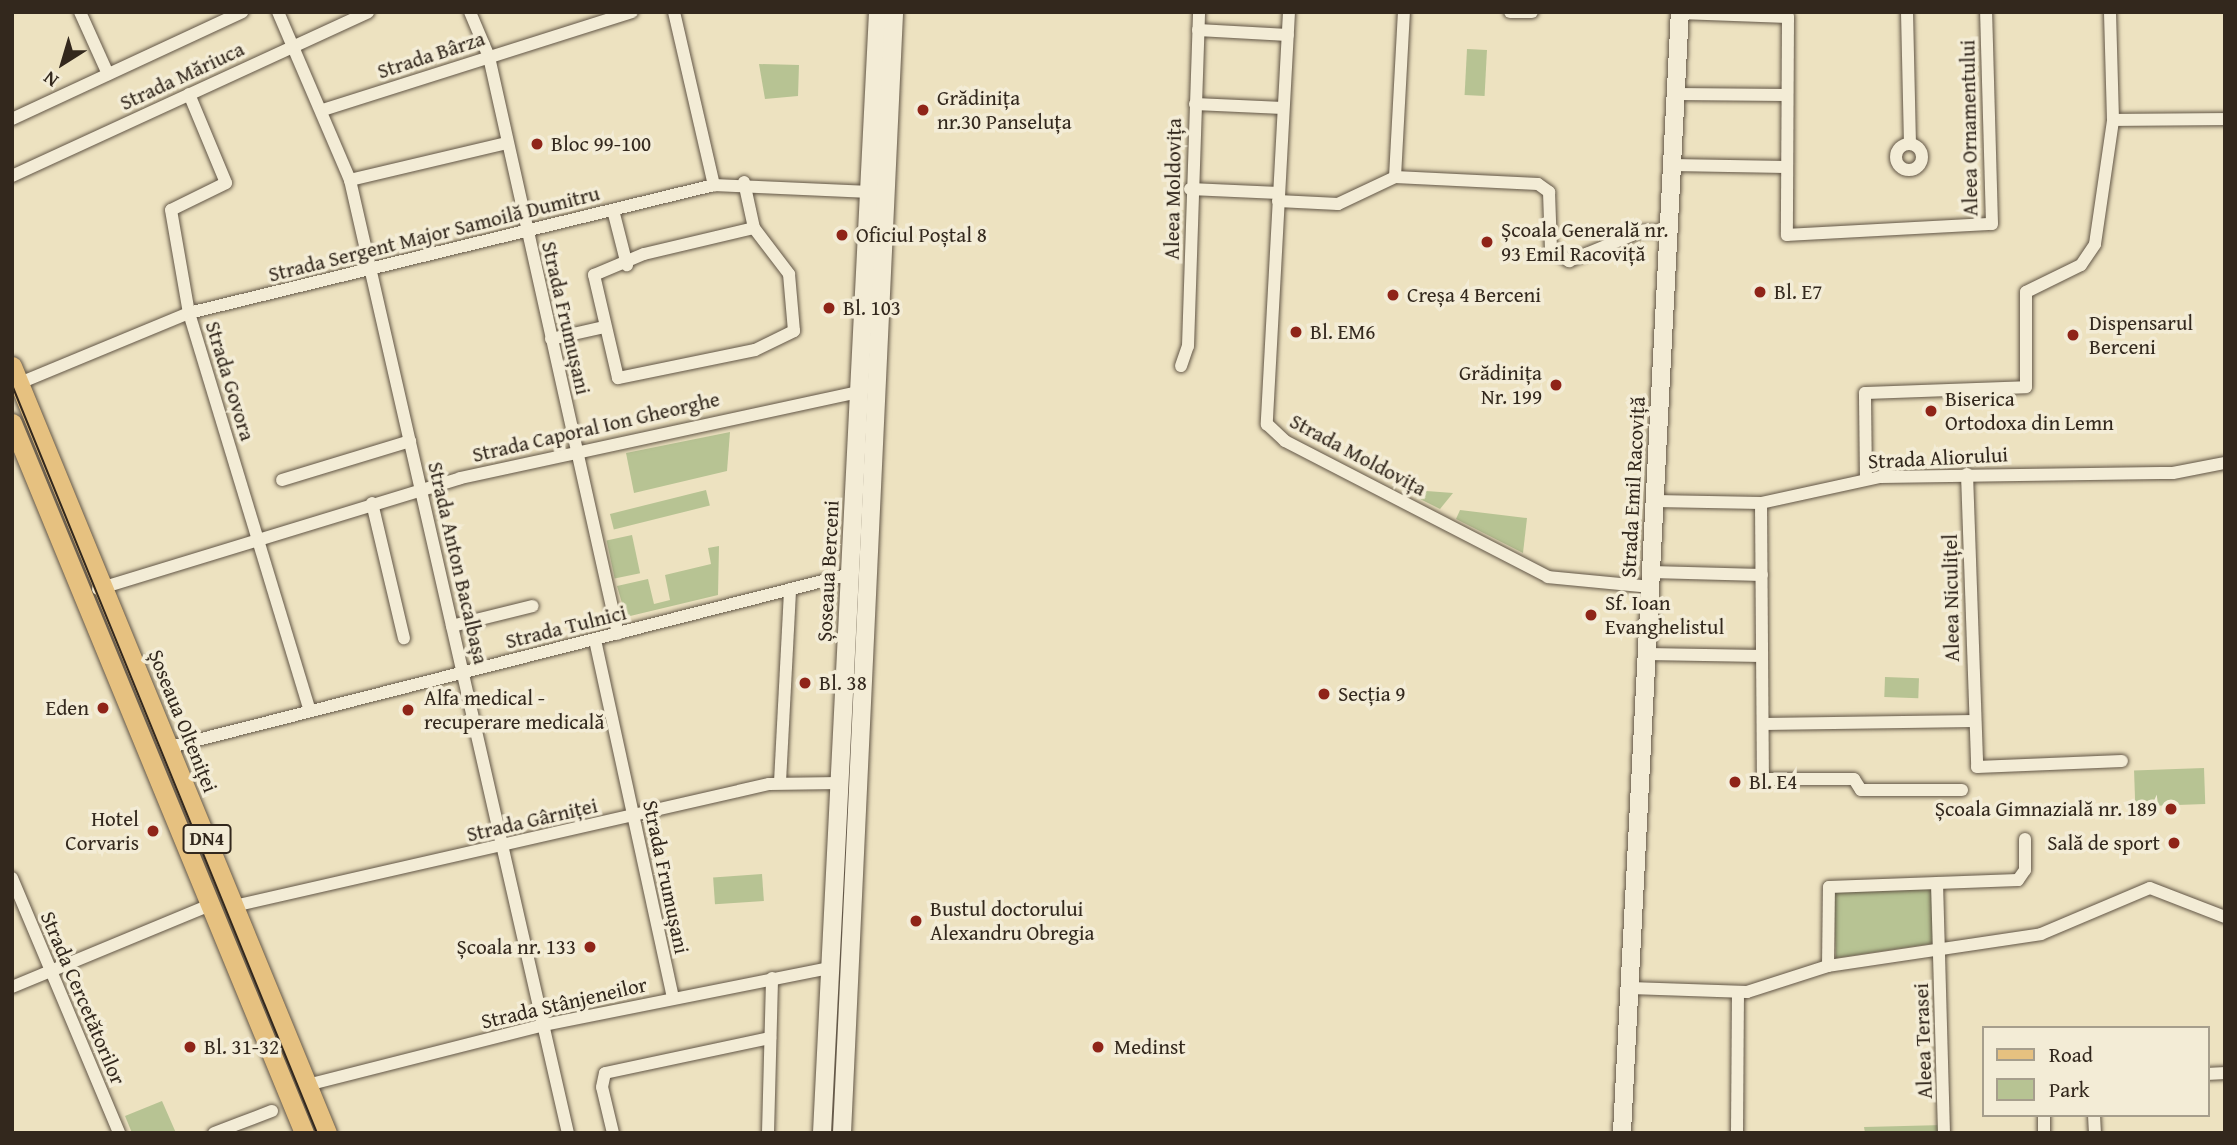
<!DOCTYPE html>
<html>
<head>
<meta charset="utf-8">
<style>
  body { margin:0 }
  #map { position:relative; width:2237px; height:1145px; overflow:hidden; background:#ede2c0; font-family:"Gentium Book Plus",serif }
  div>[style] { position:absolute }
  .green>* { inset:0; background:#b7c393; transform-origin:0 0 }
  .roads { filter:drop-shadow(0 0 2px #625646) drop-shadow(0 0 2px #625646) }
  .street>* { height:12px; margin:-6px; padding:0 6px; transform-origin:6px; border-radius:6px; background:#f3ecd6 }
  .street>.ring { margin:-6px; padding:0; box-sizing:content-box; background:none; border:12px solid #f3ecd6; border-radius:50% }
  .secondary>* { height:18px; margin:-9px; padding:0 9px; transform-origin:9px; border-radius:9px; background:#f3ecd6 }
  .primary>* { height:19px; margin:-9.5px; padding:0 9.5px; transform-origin:9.5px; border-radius:9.5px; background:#e6c180 }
  .tram>* { height:2px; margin:-1px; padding:0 1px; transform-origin:1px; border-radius:1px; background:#33281d }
  .dots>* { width:19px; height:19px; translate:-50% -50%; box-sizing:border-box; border:4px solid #f3ecd6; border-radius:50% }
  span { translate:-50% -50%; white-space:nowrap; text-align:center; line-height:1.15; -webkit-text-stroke:7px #f3ecd6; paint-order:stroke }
  .shield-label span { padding:2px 5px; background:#f3ecd6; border:2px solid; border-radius:5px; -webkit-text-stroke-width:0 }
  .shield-label { font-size:19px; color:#33281d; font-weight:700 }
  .street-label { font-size:21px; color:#33281d }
  .poi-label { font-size:21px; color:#33281d }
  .left { translate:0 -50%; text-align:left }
  .right { translate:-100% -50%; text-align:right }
  .frame { position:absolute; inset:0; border:14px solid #33281d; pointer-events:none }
  .legend { position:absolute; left:1982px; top:1026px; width:228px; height:91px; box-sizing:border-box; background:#f3ecd6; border:2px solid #a69e8c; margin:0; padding:9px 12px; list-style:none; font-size:21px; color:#33281d }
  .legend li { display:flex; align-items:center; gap:14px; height:35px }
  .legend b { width:35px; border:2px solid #a69e8c }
  .north { position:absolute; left:28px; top:28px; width:70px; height:70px; -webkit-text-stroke:5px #f3ecd6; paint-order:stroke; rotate:217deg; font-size:19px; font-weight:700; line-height:28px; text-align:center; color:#33281d }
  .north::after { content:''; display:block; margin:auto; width:24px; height:32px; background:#33281d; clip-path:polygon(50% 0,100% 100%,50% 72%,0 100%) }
</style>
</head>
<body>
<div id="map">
  <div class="green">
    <i style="left:1467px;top:49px;width:20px;height:46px;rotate:3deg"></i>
    <i style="clip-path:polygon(759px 64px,799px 65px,798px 96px,765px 99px)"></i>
    <i style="clip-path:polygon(730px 432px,727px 471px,634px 493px,626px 453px)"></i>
    <i style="clip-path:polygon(1400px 489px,1453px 493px,1440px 509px)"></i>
    <i style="left:706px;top:490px;width:16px;height:99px;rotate:76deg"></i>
    <i style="clip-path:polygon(1460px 510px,1527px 518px,1523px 553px,1456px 519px)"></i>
    <i style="left:632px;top:535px;width:39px;height:26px;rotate:78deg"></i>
    <i style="clip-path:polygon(719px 546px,718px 595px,626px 617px,617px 586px,648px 579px,654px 604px,670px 600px,665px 575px,711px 564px,708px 548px)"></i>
    <i style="left:1885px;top:677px;width:34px;height:20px;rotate:2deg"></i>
    <i style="left:2204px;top:768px;width:36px;height:70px;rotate:88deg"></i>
    <i style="left:762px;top:874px;width:27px;height:49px;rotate:86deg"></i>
    <i style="clip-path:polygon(1934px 887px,1936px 943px,1836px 958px,1833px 890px)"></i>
    <i style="clip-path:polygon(162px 1101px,176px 1133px,132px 1133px,125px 1116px)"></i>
    <i style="clip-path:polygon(1944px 1125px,1944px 1133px,1865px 1133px,1864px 1127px)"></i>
  </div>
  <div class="roads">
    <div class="street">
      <i style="left:80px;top:12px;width:68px;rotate:65.7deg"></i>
      <i style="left:278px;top:12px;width:183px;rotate:66.8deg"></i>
      <i style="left:350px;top:180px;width:978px;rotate:77.12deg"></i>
      <i style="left:470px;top:12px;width:49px;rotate:67.1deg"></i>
      <i style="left:489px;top:57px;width:591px;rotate:77.4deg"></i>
      <i style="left:674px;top:12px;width:178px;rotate:77deg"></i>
      <i style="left:1289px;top:12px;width:413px;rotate:93.1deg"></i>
      <i style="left:1267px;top:424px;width:25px;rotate:43deg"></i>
      <i style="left:1285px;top:441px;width:296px;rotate:27.3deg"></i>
      <i style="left:1548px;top:577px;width:103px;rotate:5.5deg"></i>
      <i style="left:1510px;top:12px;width:22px"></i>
      <i style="left:1907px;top:12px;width:132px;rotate:88.7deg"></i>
      <i style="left:1680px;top:13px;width:108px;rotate:2.1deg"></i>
      <i style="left:1788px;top:17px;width:218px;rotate:90.3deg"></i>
      <i style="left:1787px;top:235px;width:205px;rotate:-3.1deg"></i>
      <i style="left:1992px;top:224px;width:212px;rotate:-91.6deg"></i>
      <i style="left:1198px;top:30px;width:90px;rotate:3.2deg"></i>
      <i style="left:189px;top:94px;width:96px;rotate:67.4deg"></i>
      <i style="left:226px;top:183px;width:61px;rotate:153.9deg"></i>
      <i style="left:171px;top:210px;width:105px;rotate:80.1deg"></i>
      <i style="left:189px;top:313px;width:416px;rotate:73.1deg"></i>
      <i style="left:1676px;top:94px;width:111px;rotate:0.5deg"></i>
      <i style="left:1195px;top:104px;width:88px;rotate:2.6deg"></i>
      <i style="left:323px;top:110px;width:324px;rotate:-17.6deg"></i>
      <i style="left:12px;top:119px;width:254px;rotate:-24.9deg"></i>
      <i style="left:2113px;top:120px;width:112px;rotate:-0.5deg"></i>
      <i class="ring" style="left:1896px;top:144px;width:14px;height:14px"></i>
      <i style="left:1672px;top:165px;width:114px;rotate:1deg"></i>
      <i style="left:12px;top:176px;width:392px;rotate:-24.7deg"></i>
      <i style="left:1395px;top:177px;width:165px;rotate:-86.9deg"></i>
      <i style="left:350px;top:180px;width:160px;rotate:-13.3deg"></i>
      <i style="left:744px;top:182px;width:47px;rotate:77.7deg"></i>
      <i style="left:1190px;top:189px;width:89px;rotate:2.6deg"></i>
      <i style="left:1278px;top:201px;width:60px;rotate:2.9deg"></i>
      <i style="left:1338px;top:204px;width:63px;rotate:-25.3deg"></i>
      <i style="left:1395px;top:177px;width:143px;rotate:2.8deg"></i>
      <i style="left:1538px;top:184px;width:14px;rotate:36deg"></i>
      <i style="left:1549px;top:192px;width:57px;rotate:88deg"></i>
      <i style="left:1551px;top:249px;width:22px;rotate:34deg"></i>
      <i style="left:1569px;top:261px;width:79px;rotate:-22.3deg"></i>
      <i style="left:1642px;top:231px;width:27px"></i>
      <i style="left:613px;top:210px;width:57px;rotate:75.7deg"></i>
      <i style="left:754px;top:228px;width:58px;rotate:52.7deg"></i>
      <i style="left:789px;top:274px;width:57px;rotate:85deg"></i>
      <i style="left:794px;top:331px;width:43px;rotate:154deg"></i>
      <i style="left:755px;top:350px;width:140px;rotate:168.4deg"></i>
      <i style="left:618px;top:378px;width:106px;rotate:-103.1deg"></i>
      <i style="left:594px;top:275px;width:54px;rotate:-22.8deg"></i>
      <i style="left:644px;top:254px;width:113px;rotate:-13.3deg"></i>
      <i style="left:551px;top:339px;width:54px;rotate:-12.8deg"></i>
      <i style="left:1181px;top:366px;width:21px;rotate:-71deg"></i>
      <i style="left:1188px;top:346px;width:334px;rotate:-88.1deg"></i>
      <i style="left:15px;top:385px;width:188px;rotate:-22.5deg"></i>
      <i style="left:189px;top:313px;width:540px;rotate:-13.7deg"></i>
      <i style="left:714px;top:185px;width:156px;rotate:2.6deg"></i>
      <i style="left:1967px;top:474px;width:293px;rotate:88deg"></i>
      <i style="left:1977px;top:767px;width:145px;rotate:-2.4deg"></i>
      <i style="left:1866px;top:479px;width:86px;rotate:-90.7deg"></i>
      <i style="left:1865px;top:393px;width:161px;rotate:-2.1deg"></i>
      <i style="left:2026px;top:387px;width:95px;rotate:-90deg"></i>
      <i style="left:2026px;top:292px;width:61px;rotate:-26.1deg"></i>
      <i style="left:2081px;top:265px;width:25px;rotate:-56deg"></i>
      <i style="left:2095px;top:244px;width:125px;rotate:-81.7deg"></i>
      <i style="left:2113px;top:120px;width:108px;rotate:-91.6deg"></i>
      <i style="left:282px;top:480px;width:134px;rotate:-16.9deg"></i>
      <i style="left:1655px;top:501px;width:106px;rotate:1.1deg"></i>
      <i style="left:1761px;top:503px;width:122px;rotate:-12.3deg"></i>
      <i style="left:1880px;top:477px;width:293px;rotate:-0.8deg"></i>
      <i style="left:2173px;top:473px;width:53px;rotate:-10.9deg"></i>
      <i style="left:372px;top:503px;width:139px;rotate:76.7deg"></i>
      <i style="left:1761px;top:503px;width:276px;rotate:89.6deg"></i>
      <i style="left:1763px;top:779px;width:91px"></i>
      <i style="left:1854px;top:779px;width:13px;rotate:58deg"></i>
      <i style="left:1861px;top:790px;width:101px"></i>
      <i style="left:1651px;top:572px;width:111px;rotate:1.5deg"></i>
      <i style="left:98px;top:589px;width:379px;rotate:-17deg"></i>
      <i style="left:460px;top:478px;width:408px;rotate:-12.2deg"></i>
      <i style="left:452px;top:626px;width:83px;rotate:-13.9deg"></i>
      <i style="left:595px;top:640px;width:366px;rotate:77.7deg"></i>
      <i style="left:1647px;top:654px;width:115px;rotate:1deg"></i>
      <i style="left:1763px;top:724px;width:211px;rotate:-0.8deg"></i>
      <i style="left:170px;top:747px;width:702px;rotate:-14.27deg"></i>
      <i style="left:780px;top:782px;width:193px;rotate:-87deg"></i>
      <i style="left:12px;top:878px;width:277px;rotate:67.2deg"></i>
      <i style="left:1937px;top:883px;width:250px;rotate:88.4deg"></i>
      <i style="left:234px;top:906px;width:549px;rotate:-12.85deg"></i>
      <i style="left:769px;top:784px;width:71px;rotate:-0.8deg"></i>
      <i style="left:1828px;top:966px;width:79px;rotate:-89.3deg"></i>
      <i style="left:1829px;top:887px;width:189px;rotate:-2.1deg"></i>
      <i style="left:2018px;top:880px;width:12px;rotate:-55deg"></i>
      <i style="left:2025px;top:870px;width:31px;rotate:-90deg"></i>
      <i style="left:12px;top:987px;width:214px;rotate:-22.5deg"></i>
      <i style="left:1630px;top:988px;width:117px;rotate:2deg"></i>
      <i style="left:1747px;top:992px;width:85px;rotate:-17.8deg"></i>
      <i style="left:1828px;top:966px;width:215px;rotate:-8.5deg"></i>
      <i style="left:2041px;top:934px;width:118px;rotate:-22.9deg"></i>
      <i style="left:2150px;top:888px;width:80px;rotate:21.1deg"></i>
      <i style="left:2207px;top:1074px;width:18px;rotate:-3deg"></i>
      <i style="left:307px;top:1085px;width:244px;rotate:-14.2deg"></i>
      <i style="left:544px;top:1025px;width:292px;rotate:-11.3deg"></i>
      <i style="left:2044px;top:1115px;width:18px;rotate:90deg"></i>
      <i style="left:2094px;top:1115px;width:18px;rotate:87deg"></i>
      <i style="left:214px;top:1133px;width:62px;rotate:-20.8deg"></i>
      <i style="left:613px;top:1133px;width:47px;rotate:-103.4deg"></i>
      <i style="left:602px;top:1087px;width:14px;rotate:-78deg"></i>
      <i style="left:605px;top:1073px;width:169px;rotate:-12deg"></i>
      <i style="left:768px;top:1133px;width:155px;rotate:-88.5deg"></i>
      <i style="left:1737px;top:1133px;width:140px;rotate:-89.6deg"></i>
    </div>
    <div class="secondary">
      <i style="left:1622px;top:1132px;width:1122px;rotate:-87.04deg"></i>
      <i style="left:822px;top:1133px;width:1122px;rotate:-87.14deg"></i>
      <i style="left:842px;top:1133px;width:1122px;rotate:-87.34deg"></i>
    </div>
    <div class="primary">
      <i style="left:12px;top:366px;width:829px;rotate:67.67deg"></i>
      <i style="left:12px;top:423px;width:768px;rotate:67.64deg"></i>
    </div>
  </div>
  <div class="tram">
    <i style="left:12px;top:385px;width:808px;rotate:67.82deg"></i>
  </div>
  <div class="dots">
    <i style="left:923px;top:110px;background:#8f2418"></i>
    <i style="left:537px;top:144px;background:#8f2418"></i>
    <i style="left:842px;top:235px;background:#8f2418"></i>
    <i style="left:1487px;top:242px;background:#8f2418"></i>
    <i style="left:1760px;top:292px;background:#8f2418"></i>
    <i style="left:1393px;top:295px;background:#8f2418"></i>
    <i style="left:829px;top:308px;background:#8f2418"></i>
    <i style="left:1296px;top:332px;background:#8f2418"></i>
    <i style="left:2073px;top:335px;background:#8f2418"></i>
    <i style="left:1556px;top:385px;background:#8f2418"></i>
    <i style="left:1931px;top:411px;background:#8f2418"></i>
    <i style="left:1591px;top:615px;background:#8f2418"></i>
    <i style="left:805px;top:683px;background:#8f2418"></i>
    <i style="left:1324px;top:694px;background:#8f2418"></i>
    <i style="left:103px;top:708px;background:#8f2418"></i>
    <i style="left:408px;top:710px;background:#8f2418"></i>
    <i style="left:1735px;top:782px;background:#8f2418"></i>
    <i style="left:2171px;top:809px;background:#8f2418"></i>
    <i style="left:153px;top:831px;background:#8f2418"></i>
    <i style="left:2174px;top:843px;background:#8f2418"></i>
    <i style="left:916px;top:921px;background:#8f2418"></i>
    <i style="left:590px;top:947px;background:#8f2418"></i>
    <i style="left:190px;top:1047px;background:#8f2418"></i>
    <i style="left:1098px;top:1047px;background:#8f2418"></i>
  </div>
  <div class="shield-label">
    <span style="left:207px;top:839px">DN4</span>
  </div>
  <div class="street-label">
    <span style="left:431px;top:55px;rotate:-18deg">Strada Bârza</span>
    <span style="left:182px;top:76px;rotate:-25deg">Strada Măriuca</span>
    <span style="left:1969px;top:128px;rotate:-91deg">Aleea Ornamentului</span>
    <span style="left:1173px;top:189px;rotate:-89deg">Aleea Moldovița</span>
    <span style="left:434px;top:234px;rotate:-14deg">Strada Sergent Major Samoilă Dumitru</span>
    <span style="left:566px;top:318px;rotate:77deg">Strada Frumușani</span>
    <span style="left:230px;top:381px;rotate:73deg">Strada Govora</span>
    <span style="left:596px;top:427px;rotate:-13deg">Strada Caporal Ion Gheorghe</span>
    <span style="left:1358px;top:455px;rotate:28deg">Strada Moldovița</span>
    <span style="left:1938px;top:458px;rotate:-3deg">Strada Aliorului</span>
    <span style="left:1633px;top:487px;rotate:-87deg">Strada Emil Racoviță</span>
    <span style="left:458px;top:563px;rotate:77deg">Strada Anton Bacalbașa</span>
    <span style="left:828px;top:571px;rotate:-87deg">Șoseaua Berceni</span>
    <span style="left:1951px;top:598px;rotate:-91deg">Aleea Niculițel</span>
    <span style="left:566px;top:627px;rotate:-14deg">Strada Tulnici</span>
    <span style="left:183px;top:721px;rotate:68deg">Șoseaua Olteniței</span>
    <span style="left:532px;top:820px;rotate:-13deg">Strada Gârniței</span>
    <span style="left:666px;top:877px;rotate:78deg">Strada Frumușani</span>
    <span style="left:83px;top:998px;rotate:67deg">Strada Cercetătorilor</span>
    <span style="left:564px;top:1003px;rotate:-13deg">Strada Stânjeneilor</span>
    <span style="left:1923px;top:1041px;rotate:-92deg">Aleea Terasei</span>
  </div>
  <div class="poi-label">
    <span class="left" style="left:937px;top:110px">Grădinița<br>nr.30 Panseluța</span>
    <span class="left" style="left:551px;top:144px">Bloc 99-100</span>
    <span class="left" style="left:1501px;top:242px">Școala Generală nr.<br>93 Emil Racoviță</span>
    <span class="left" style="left:856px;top:235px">Oficiul Poștal 8</span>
    <span class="left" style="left:1774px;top:292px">Bl. E7</span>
    <span class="left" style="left:1407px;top:295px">Creșa 4 Berceni</span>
    <span class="left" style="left:843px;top:308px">Bl. 103</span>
    <span class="left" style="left:2089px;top:335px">Dispensarul<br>Berceni</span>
    <span class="left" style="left:1310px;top:332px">Bl. EM6</span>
    <span class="right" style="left:1542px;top:385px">Grădinița<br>Nr. 199</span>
    <span class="left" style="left:1945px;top:411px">Biserica<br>Ortodoxa din Lemn</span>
    <span class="left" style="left:1605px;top:615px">Sf. Ioan<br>Evanghelistul</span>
    <span class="left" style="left:819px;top:683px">Bl. 38</span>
    <span class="left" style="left:1338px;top:694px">Secția 9</span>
    <span class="left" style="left:424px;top:710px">Alfa medical -<br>recuperare medicală</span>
    <span class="right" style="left:89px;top:708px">Eden</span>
    <span class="left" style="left:1749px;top:782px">Bl. E4</span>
    <span class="right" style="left:2157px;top:809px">Școala Gimnazială nr. 189</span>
    <span class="right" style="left:139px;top:831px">Hotel<br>Corvaris</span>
    <span class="right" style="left:2160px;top:843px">Sală de sport</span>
    <span class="left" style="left:930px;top:921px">Bustul doctorului<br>Alexandru Obregia</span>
    <span class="right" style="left:576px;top:947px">Școala nr. 133</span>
    <span class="left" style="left:204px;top:1047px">Bl. 31-32</span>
    <span class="left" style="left:1114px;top:1047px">Medinst</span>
  </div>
  <div class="frame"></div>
  <ul class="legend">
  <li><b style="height:9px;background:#e6c180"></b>Road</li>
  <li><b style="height:19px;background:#b7c393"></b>Park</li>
  </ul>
  <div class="north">N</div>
</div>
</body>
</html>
